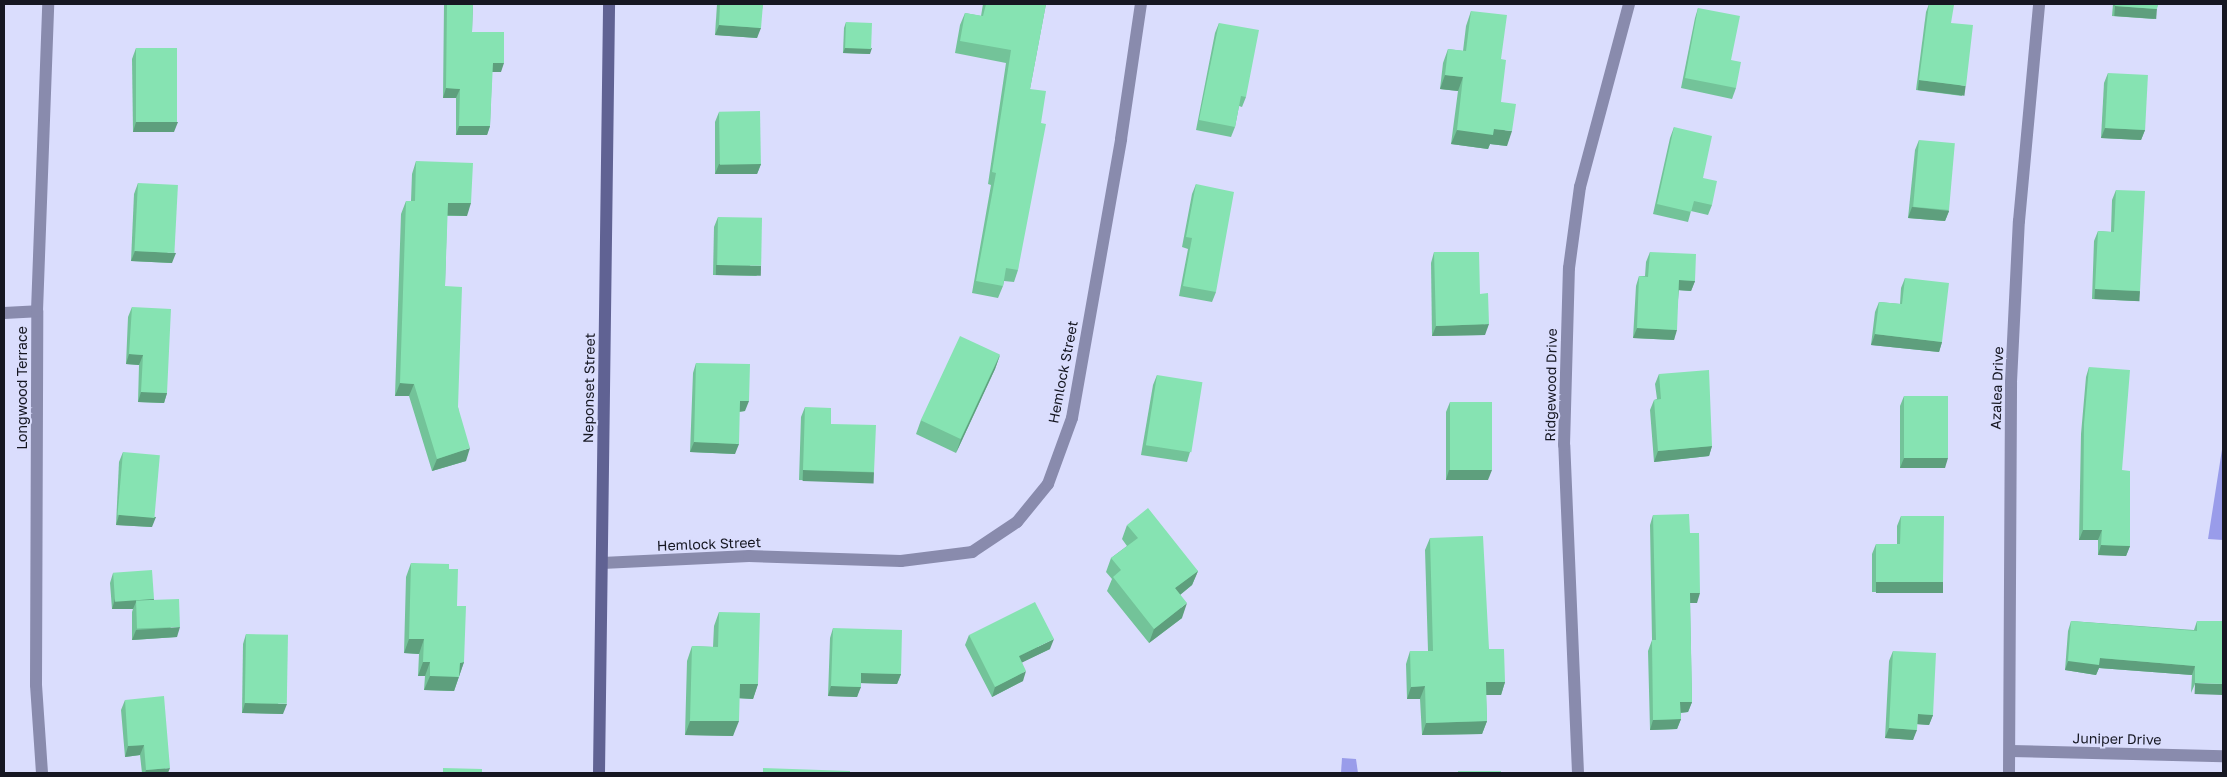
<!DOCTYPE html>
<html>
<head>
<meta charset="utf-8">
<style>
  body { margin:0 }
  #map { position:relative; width:2227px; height:777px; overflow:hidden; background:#daddfd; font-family:"Golos Text",sans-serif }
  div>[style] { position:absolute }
  .forest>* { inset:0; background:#999cea }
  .street>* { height:12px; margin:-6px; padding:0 6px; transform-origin:6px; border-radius:6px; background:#898bad }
  .secondary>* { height:12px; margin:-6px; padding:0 6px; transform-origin:6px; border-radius:6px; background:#606293 }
  .wall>* { inset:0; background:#73c399 }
  .shaded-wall>* { inset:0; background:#5e9f7d; transform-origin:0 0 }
  .building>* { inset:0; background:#86e3b2; transform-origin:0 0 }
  span { translate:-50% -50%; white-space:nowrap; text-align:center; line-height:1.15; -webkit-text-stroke:4px #daddfd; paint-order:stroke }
  .street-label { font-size:14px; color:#161722 }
  .frame { position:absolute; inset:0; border:5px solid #161722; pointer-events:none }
</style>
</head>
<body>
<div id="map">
  <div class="forest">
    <i style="clip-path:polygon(2223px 443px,2223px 540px,2208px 539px)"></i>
    <i style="clip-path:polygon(1342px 758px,1356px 759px,1358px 773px,1341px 773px)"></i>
  </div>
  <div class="street">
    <i style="left:4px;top:313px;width:33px;rotate:-3deg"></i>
    <i style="left:602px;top:563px;width:147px;rotate:-2.7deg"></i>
    <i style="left:749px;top:556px;width:152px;rotate:1.9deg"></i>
    <i style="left:901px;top:561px;width:72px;rotate:-7.2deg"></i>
    <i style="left:972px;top:552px;width:54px;rotate:-33.7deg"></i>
    <i style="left:1017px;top:522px;width:49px;rotate:-50.8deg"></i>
    <i style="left:1048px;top:484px;width:70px;rotate:-70deg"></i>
    <i style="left:1072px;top:418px;width:283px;rotate:-80deg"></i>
    <i style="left:1121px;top:139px;width:136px;rotate:-81.6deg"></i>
    <i style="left:2011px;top:751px;width:212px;rotate:1.4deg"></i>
    <i style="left:42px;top:773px;width:88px;rotate:-93.9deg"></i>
    <i style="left:36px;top:685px;width:374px;rotate:-89.8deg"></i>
    <i style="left:37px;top:311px;width:307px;rotate:-87.9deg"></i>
    <i style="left:1578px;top:773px;width:328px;rotate:-92.4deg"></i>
    <i style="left:1564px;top:445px;width:177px;rotate:-88.4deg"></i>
    <i style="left:1569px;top:268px;width:82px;rotate:-82.3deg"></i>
    <i style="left:1580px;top:187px;width:189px;rotate:-75deg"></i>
    <i style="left:2009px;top:773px;width:391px;rotate:-89.7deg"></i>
    <i style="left:2011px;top:382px;width:161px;rotate:-87.2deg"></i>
    <i style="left:2019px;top:221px;width:218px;rotate:-84.7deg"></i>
  </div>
  <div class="secondary">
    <i style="left:599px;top:773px;width:769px;rotate:-89.25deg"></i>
  </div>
  <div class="wall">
    <i style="clip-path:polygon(444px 4px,473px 4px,472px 32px,501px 72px,492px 72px,490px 126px,487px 135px,456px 135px,456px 98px,443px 98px)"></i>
    <i style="clip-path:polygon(717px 4px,763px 4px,757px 38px,715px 35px)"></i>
    <i style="clip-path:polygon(983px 4px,1046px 4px,1030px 89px,1018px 270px,1014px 282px,1004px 281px,1003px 286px,998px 298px,972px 293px,991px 185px,988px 184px,1006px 63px,955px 53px,960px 25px,965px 13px,981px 16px)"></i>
    <i style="clip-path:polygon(1929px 4px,1946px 4px,1951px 23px,1962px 96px,1916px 90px,1926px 12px)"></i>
    <i style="clip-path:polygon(2113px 4px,2158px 4px,2154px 19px,2112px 16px)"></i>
    <i style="clip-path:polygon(1698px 8px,1731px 60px,1736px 88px,1732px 99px,1681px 88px,1695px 18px)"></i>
    <i style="clip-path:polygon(1471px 11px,1501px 59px,1501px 102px,1507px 146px,1490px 144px,1488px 149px,1451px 144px,1458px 91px,1440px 89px,1443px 63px,1448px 49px,1463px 51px,1466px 26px)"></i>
    <i style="clip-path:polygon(846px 22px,870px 54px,843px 53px,844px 28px)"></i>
    <i style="clip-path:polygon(1219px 23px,1246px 97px,1242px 107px,1239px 106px,1235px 127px,1231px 137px,1196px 130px,1215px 33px)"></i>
    <i style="clip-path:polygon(136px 48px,174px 132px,133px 132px,132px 59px)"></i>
    <i style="clip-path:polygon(2108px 73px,2145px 130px,2141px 140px,2101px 138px,2104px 83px)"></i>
    <i style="clip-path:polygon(719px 112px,761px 164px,757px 174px,715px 174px,715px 122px)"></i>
    <i style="clip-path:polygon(1674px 127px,1703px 178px,1712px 205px,1708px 215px,1691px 211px,1688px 222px,1653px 214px,1670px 138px)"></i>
    <i style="clip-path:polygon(1919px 140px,1949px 211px,1945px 221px,1908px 218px,1915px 150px)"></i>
    <i style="clip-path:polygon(416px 161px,467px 216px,447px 216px,445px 286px,458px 407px,466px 461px,432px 471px,409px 396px,395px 396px,401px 214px,406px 201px,411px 201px,412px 174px)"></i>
    <i style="clip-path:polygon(138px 183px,172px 263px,131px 261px,134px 194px)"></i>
    <i style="clip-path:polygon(1196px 184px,1216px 292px,1212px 302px,1179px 296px,1188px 249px,1182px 247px,1192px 194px)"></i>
    <i style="clip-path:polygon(2116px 190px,2140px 291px,2136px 301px,2092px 299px,2094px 241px,2098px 231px,2111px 232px,2112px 200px)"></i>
    <i style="clip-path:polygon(718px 217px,757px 276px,713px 275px,714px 227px)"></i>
    <i style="clip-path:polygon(1434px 252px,1480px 294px,1485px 335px,1432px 336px,1431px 263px)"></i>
    <i style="clip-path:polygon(1650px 252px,1695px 281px,1691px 291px,1679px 290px,1674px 340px,1633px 338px,1636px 286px,1639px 276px,1645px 276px,1646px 262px)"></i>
    <i style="clip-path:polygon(1905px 278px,1942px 342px,1939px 352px,1871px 345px,1875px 312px,1879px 302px,1900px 304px,1901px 288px)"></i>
    <i style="clip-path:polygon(132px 307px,167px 393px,164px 403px,138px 402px,139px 365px,126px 364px,128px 317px)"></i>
    <i style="clip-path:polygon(1000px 355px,995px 369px,956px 453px,916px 434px,921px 420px)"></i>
    <i style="clip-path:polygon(696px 363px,745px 411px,739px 412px,735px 454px,690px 452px,693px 373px)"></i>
    <i style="clip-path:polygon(2089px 367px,2122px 470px,2130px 546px,2126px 556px,2098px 555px,2098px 540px,2079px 540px,2081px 434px,2086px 377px)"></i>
    <i style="clip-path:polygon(1659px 374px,1712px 446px,1709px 456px,1654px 462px,1650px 410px,1654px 400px,1657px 399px,1655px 384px)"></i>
    <i style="clip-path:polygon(1157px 375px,1190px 452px,1187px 462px,1141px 455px,1153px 385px)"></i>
    <i style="clip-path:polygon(1904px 396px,1945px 468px,1900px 468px,1900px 406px)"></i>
    <i style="clip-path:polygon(1450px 402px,1488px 480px,1446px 480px,1446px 412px)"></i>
    <i style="clip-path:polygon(805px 407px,831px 424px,874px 472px,871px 482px,799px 480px,801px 417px)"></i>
    <i style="clip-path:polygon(123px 452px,152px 527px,116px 525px,119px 462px)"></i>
    <i style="clip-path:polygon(1653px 515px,1690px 533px,1697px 603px,1690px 603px,1692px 702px,1688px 712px,1681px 713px,1681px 719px,1677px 729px,1650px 730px,1648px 651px,1652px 640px,1650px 525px)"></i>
    <i style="clip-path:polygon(1901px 516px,1940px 592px,1872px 592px,1872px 554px,1876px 544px,1897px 544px,1897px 526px)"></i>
    <i style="clip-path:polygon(1127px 525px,1198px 571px,1192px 585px,1180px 595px,1182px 618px,1149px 643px,1107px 591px,1112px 579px,1106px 572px,1111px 558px,1127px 546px,1122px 539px)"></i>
    <i style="clip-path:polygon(1430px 538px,1489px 649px,1505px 682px,1501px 695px,1486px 695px,1487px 721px,1482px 734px,1422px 735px,1420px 699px,1407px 699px,1406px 664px,1410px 651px,1428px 651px,1425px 550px)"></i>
    <i style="clip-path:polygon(411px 563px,449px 569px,457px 606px,464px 662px,454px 691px,424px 690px,425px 676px,418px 676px,419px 654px,404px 653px,406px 577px)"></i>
    <i style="clip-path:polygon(113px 573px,154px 599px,153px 601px,177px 637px,132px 640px,132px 612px,133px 609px,112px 609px,110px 583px)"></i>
    <i style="clip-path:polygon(719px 612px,758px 684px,753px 699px,739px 698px,733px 736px,685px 735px,687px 661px,692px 646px,713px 647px,714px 626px)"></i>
    <i style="clip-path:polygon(2071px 621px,2194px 630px,2197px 621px,2223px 621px,2191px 693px,2192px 675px,2099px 668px,2096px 675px,2065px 670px,2068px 631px)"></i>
    <i style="clip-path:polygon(833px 628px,901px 674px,897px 684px,861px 683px,857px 697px,828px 696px,830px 638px)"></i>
    <i style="clip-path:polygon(246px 634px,283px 714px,242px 713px,243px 644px)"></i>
    <i style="clip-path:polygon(969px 635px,1050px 649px,1022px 662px,1023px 681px,992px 697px,965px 645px)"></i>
    <i style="clip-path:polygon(1893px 651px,1933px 715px,1929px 725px,1917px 724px,1913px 740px,1885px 738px,1889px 661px)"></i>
    <i style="clip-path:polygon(125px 700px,168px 773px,142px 773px,140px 755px,125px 757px,121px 710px)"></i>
  </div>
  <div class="shaded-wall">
    <i style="left:2115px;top:6px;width:42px;height:10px;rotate:4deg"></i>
    <i style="clip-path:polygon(719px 25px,761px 28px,757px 38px,715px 35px)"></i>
    <i style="clip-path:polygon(845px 48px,872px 48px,870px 54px,843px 53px)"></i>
    <i style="clip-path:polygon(493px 63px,504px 63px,501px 72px,489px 72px)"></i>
    <i style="clip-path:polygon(1445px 75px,1463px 77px,1458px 91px,1440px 89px)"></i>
    <i style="left:1919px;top:80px;width:47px;height:10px;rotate:7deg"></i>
    <i style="clip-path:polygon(446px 88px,460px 89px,456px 98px,443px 98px)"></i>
    <i style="clip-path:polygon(136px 122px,178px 122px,174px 132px,133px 132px)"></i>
    <i style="clip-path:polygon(459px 126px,490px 126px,487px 135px,456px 135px)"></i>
    <i style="clip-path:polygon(2105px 128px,2145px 130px,2141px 140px,2101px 138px)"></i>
    <i style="clip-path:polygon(1494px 129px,1512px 131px,1507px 146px,1490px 144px,1488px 149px,1451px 144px,1457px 130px)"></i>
    <i style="clip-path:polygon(719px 164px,761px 164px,757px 174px,715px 174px)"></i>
    <i style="clip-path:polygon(448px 203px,471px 203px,467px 216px,443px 215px)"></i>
    <i style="clip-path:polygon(1912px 207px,1949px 211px,1945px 221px,1908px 218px)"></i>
    <i style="clip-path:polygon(135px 251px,176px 253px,172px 263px,131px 261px)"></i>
    <i style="left:716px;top:265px;width:45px;height:10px;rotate:1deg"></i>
    <i style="clip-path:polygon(1679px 280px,1695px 281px,1691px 291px,1676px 290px)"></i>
    <i style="left:2095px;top:289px;width:45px;height:10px;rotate:3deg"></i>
    <i style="clip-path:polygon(1489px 324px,1485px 335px,1432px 336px,1436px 326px)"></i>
    <i style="clip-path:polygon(1637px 328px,1677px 330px,1674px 340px,1633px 338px)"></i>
    <i style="clip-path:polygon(1875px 334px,1942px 342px,1939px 352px,1871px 345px)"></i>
    <i style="clip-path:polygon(129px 354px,143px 355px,139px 365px,126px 364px)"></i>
    <i style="clip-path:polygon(1000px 355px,995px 369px,956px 453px,961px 439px)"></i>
    <i style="clip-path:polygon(400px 383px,414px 384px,409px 396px,395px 396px)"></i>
    <i style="clip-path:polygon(141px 392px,167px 393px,164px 403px,138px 402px)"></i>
    <i style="clip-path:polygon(740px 401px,749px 401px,745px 411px,736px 412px)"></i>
    <i style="clip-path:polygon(694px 442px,739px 444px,735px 454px,690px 452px)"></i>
    <i style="clip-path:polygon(1712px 446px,1709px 456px,1654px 462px,1658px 451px)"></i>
    <i style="clip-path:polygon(470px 448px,466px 461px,432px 471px,437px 459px)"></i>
    <i style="clip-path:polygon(1904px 458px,1948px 458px,1945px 468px,1900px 468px)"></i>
    <i style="left:803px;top:470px;width:71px;height:11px;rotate:2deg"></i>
    <i style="clip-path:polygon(1449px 470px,1492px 470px,1488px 480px,1446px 480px)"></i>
    <i style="clip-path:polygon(119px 515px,156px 517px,152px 527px,116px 525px)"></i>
    <i style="clip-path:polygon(2083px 530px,2102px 530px,2098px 540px,2079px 540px)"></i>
    <i style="clip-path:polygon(2101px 545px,2130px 546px,2126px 556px,2098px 555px)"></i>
    <i style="clip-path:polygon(1198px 571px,1192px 585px,1170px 603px,1175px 588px)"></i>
    <i style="left:1876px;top:582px;width:67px;height:11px"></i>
    <i style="clip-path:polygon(1690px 593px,1700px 593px,1697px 603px,1686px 603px)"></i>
    <i style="clip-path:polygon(115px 599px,154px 599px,150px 609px,136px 602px,133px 609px,112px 609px)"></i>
    <i style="clip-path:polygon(1187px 603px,1182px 618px,1149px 643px,1154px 629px)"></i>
    <i style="clip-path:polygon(180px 627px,177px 637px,132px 640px,136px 630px)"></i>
    <i style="clip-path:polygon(409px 639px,424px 639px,419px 654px,404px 653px)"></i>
    <i style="clip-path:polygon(1054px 639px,1050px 649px,1015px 666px,1019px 656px)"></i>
    <i style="clip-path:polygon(2100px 658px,2195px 666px,2192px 675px,2099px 668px,2096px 675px,2065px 670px,2068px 661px)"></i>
    <i style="clip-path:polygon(423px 662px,430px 662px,425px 676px,418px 676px)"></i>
    <i style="clip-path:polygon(464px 662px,454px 691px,424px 690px,430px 676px,460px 663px)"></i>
    <i style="clip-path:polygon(1026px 671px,1023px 681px,992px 697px,995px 687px)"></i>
    <i style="clip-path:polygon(861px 673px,901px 674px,897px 684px,857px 683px)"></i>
    <i style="clip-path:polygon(1486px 682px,1505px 682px,1501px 695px,1481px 695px)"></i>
    <i style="left:2195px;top:683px;width:28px;height:11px;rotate:2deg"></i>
    <i style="clip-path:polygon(740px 684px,758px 684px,753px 699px,734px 698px)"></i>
    <i style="clip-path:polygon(831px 686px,861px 687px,857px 697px,828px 696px)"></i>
    <i style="clip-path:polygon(1425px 686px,1420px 699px,1407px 699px,1411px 687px)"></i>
    <i style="clip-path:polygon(1680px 702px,1692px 702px,1688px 712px,1677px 713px)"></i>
    <i style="clip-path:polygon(245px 703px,287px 704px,283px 714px,242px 713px)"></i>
    <i style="clip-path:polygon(1918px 714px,1933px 715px,1929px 725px,1915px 724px)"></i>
    <i style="clip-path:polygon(1681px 719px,1677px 729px,1650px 730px,1653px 720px)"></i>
    <i style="clip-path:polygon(690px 721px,739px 721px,733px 736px,685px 735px)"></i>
    <i style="clip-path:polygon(1487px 721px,1482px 734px,1422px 735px,1426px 723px)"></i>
    <i style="clip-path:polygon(1889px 728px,1917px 730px,1913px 740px,1885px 738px)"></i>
    <i style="clip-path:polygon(144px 745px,140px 755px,125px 757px,128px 746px)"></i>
    <i style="clip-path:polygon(170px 768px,168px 773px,145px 773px,146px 770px)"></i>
  </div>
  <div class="building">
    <i style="clip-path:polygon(447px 4px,473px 4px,472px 32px,504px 32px,504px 63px,493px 63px,490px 126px,459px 126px,460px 89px,446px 88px)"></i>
    <i style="clip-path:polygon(720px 4px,763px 4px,761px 28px,719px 25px)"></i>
    <i style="clip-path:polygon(986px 4px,1046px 4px,1030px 89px,1046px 91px,1041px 123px,1046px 124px,1018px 270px,1006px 268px,1003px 286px,976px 281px,996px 173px,992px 172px,1011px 50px,960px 41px,965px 13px,983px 16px)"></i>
    <i style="clip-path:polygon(1929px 4px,1946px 4px,1954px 5px,1951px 23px,1973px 25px,1966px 86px,1919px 80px)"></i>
    <i style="clip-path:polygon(2116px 4px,2158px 4px,2157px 9px,2115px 6px)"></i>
    <i style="clip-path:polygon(1698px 8px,1740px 16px,1731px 60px,1741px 62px,1736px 88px,1685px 78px)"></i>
    <i style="clip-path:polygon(1471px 11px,1507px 15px,1501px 59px,1506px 60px,1501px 102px,1516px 104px,1512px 131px,1494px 129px,1493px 135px,1457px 130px,1463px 77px,1445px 75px,1448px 49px,1466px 51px)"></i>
    <i style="left:846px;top:22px;width:26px;height:26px;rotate:2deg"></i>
    <i style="clip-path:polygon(1219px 23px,1259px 30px,1246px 97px,1241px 96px,1235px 127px,1199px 120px)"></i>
    <i style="left:136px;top:48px;width:41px;height:74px"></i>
    <i style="left:2108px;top:73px;width:40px;height:55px;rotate:3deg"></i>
    <i style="left:760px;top:111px;width:53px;height:41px;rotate:89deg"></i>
    <i style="clip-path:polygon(1674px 127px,1712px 136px,1703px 178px,1717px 181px,1712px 205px,1694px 201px,1691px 212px,1657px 204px)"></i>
    <i style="left:1919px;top:140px;width:36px;height:67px;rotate:5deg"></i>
    <i style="clip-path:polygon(416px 161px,473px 163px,471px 203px,448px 203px,445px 286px,462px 287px,458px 407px,470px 448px,437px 459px,414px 384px,400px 383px,406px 201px,415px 201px)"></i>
    <i style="left:138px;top:183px;width:40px;height:68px;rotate:3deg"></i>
    <i style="clip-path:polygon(1196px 184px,1234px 192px,1216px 292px,1183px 286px,1192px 238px,1186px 237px)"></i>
    <i style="clip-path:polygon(2116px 190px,2145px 191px,2140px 291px,2095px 289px,2098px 231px,2114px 232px)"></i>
    <i style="left:718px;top:217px;width:44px;height:48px;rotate:1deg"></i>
    <i style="clip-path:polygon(1434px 252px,1479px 252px,1480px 294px,1488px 293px,1489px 324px,1436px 326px)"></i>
    <i style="clip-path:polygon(1650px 252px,1696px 254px,1695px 281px,1679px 280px,1677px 330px,1637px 328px,1639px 276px,1648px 277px)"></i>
    <i style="clip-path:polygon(1905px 278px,1949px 283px,1942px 342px,1875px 334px,1879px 302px,1902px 304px)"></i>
    <i style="clip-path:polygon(132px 307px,171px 309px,167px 393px,141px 392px,143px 355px,129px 354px)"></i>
    <i style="left:960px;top:336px;width:44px;height:93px;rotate:25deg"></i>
    <i style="clip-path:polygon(696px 363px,750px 364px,749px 401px,740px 401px,739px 444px,694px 442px)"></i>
    <i style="clip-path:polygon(2089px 367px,2130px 370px,2122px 470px,2130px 471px,2130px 546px,2101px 545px,2102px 530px,2083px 530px,2084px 424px)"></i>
    <i style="clip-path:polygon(1709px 370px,1712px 446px,1658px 451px,1654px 400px,1661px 399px,1659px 374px)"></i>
    <i style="left:1157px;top:375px;width:46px;height:71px;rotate:9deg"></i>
    <i style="left:1904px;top:396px;width:44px;height:62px"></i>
    <i style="left:1450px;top:402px;width:42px;height:68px"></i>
    <i style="clip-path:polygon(805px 407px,831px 408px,831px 424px,876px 425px,874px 472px,803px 470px)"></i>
    <i style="left:123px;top:452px;width:37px;height:63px;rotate:5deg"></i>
    <i style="clip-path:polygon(1148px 508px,1198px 571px,1175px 588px,1187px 603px,1154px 629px,1113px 577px,1121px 570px,1111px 558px,1138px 538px,1127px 525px)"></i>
    <i style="clip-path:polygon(1689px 514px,1690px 533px,1699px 533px,1700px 593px,1690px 593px,1692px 702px,1680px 702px,1681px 719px,1653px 720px,1652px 640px,1656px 640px,1653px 515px)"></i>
    <i style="clip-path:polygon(1901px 516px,1944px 516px,1943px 582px,1876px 582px,1876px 544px,1900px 544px)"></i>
    <i style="clip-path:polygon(1483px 536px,1489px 649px,1504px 649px,1505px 682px,1486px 682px,1487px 721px,1426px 723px,1425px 686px,1411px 687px,1410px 651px,1433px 651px,1430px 538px)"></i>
    <i style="clip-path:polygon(411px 563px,449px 564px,449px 569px,458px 569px,457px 606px,466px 606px,464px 662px,460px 663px,459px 677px,430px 676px,430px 662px,423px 662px,424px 639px,409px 639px)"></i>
    <i style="left:152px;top:570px;width:29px;height:39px;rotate:86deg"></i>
    <i style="left:179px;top:599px;width:28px;height:43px;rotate:88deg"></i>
    <i style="clip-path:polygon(1035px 602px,1054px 639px,1019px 656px,1026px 671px,995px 687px,969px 635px)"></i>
    <i style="clip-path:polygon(719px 612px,760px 613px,758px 684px,740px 684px,739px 721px,690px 721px,692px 646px,718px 647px)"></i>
    <i style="clip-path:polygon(2071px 621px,2197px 631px,2197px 621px,2223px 621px,2223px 684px,2195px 683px,2195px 666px,2100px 658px,2099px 665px,2068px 661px)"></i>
    <i style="clip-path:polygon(833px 628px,902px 630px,901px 674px,861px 673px,861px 687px,831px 686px)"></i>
    <i style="left:246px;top:634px;width:42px;height:69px;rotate:1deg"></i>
    <i style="clip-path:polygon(1893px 651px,1936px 653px,1933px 715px,1918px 714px,1917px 730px,1889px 728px)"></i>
    <i style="clip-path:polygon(164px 696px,170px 768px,146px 770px,144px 745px,128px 746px,125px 700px)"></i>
    <i style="clip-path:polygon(443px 768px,482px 769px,482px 773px,443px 773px)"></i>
    <i style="clip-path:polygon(763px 768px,850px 771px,850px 773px,763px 773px)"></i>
    <i style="left:1458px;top:771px;width:43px;height:2px"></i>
  </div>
  <div class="street-label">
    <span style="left:1063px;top:372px;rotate:-79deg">Hemlock Street</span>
    <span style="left:1551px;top:385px;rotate:-89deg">Ridgewood Drive</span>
    <span style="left:22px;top:388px;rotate:-90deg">Longwood Terrace</span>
    <span style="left:589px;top:388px;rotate:-89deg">Neponset Street</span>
    <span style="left:1997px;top:388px;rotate:-88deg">Azalea Drive</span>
    <span style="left:709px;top:544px;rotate:-2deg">Hemlock Street</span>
    <span style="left:2117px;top:739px;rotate:1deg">Juniper Drive</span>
  </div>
  <div class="frame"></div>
</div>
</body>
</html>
